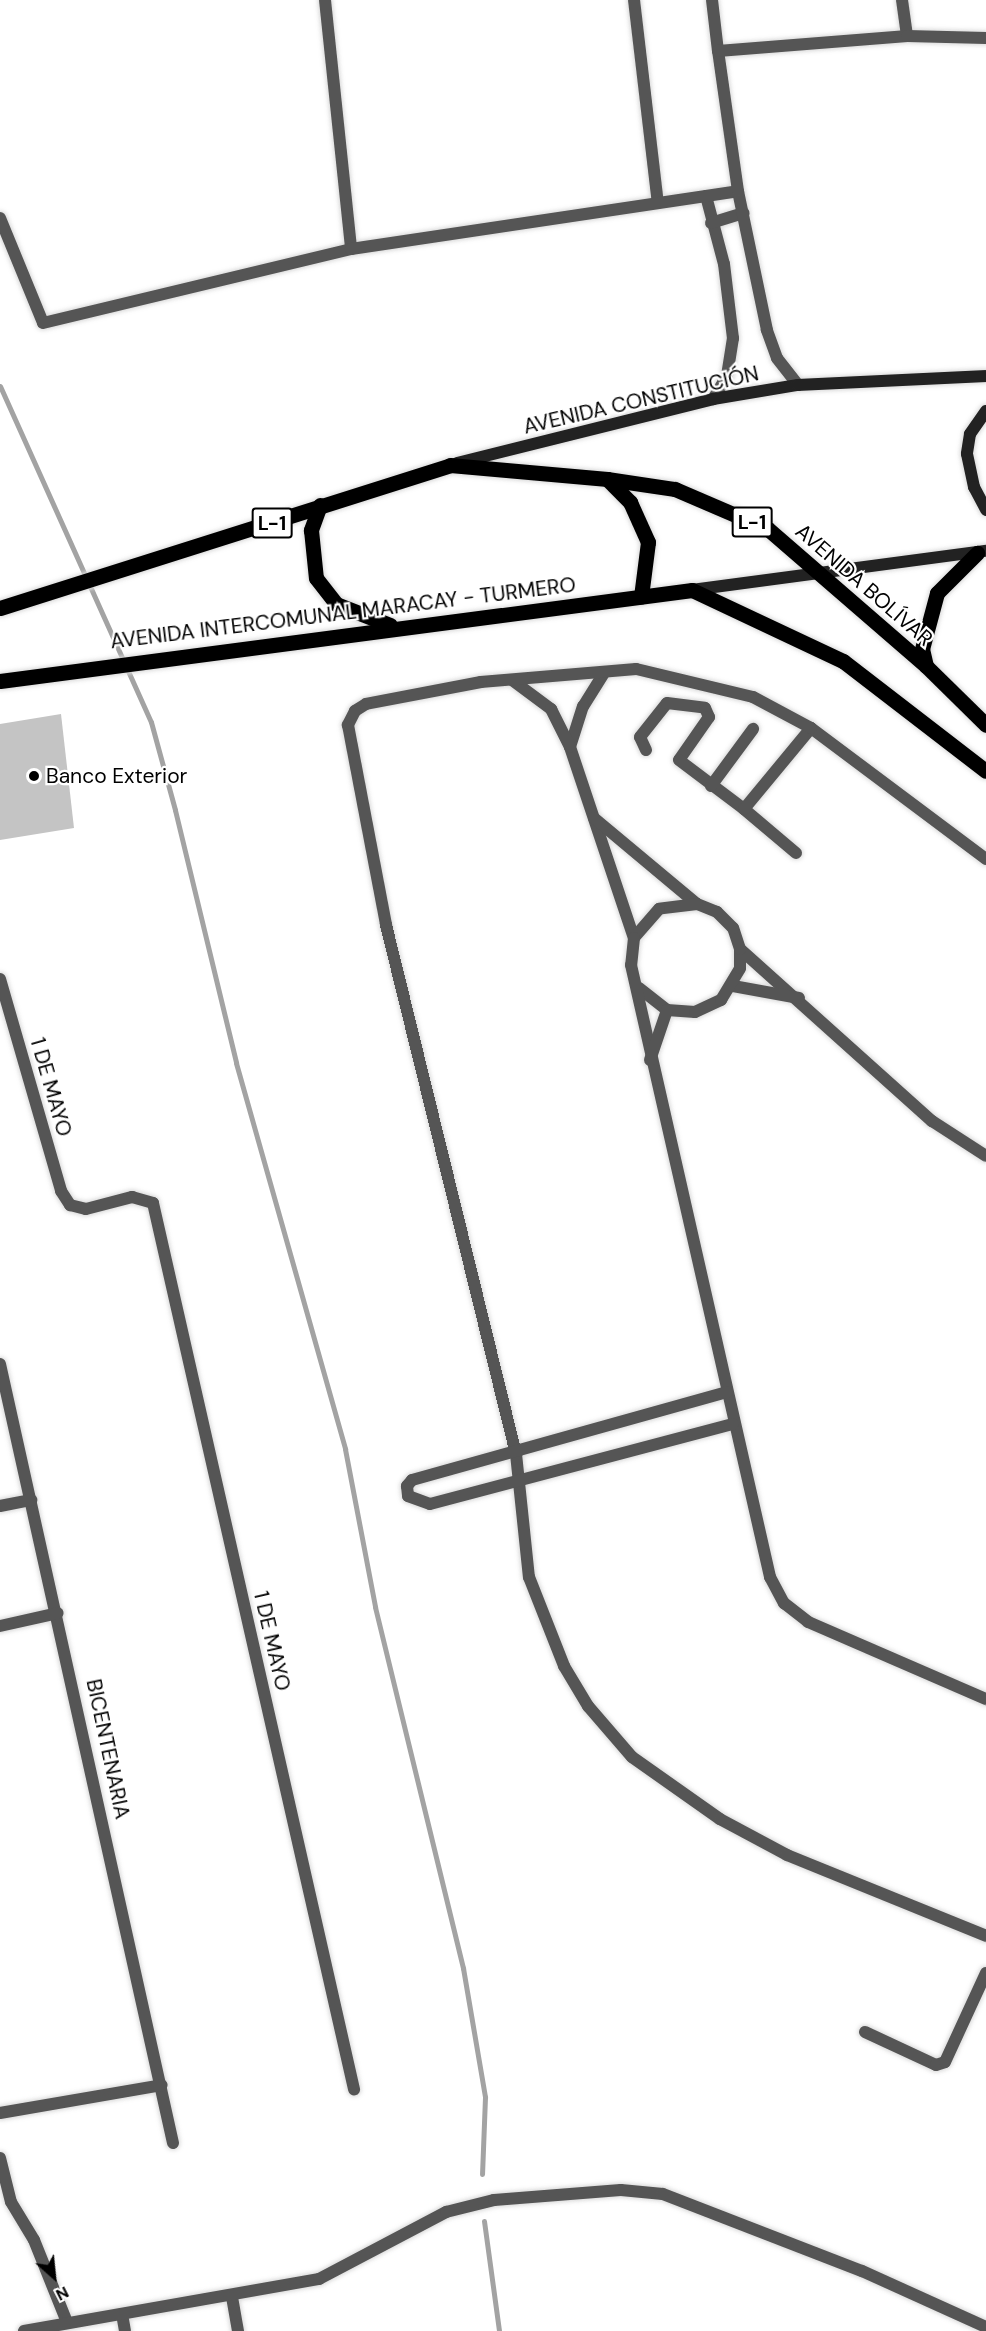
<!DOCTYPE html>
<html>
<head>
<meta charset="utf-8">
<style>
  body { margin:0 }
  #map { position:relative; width:986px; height:2331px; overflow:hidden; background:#fff; font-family:"DM Sans",sans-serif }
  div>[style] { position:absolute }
  .stream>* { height:5px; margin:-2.5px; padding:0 2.5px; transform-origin:2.5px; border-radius:2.5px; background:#a3a3a3 }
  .building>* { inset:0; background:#c4c4c4 }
  .roads { filter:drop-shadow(0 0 2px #dbdbdb) drop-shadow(0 0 2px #dbdbdb) }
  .street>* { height:12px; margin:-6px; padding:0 6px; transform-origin:6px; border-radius:6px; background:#555 }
  .secondary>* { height:12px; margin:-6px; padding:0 6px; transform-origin:6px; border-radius:6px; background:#222 }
  .primary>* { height:15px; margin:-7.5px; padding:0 7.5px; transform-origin:7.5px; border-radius:7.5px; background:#000 }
  .dots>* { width:16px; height:16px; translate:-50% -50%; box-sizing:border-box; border:3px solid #fff; border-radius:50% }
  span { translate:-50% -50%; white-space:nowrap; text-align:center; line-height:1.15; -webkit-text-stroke:4.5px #fff; paint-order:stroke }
  .shield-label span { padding:2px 4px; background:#fff; border:2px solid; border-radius:4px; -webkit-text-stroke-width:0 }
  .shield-label { font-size:20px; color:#000; font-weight:700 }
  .street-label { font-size:21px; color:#000 }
  .poi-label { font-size:21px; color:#000 }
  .left { translate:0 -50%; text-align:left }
  .north { position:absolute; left:24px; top:2247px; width:60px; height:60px; -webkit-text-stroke:4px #fff; paint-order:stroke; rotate:153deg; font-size:16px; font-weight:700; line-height:24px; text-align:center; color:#000 }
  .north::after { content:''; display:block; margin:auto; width:21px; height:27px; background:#000; clip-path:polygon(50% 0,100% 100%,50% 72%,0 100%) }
</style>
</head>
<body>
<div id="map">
  <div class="stream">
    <i style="left:0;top:386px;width:368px;rotate:65.8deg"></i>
    <i style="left:151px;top:722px;width:91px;rotate:74.7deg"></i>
    <i style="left:175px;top:810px;width:260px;rotate:76.4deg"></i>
    <i style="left:236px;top:1063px;width:401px;rotate:74.2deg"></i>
    <i style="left:345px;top:1449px;width:161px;rotate:79.2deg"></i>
    <i style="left:375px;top:1607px;width:372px;rotate:76.3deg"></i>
    <i style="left:463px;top:1968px;width:131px;rotate:80.3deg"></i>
    <i style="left:485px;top:2097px;width:77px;rotate:92.2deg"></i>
    <i style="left:484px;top:2221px;width:111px;rotate:82.2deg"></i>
  </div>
  <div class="building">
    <i style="clip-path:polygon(61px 714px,74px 828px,0 840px,0 724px)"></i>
  </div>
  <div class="roads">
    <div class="street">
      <i style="left:325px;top:0;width:250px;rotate:84deg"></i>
      <i style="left:634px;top:0;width:204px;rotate:83.3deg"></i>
      <i style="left:712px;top:0;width:51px;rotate:83.3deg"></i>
      <i style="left:902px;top:0;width:36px;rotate:82deg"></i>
      <i style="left:706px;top:196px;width:70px;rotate:75.2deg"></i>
      <i style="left:724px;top:264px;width:75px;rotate:83.1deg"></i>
      <i style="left:733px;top:338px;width:38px;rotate:99deg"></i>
      <i style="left:727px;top:376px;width:27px;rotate:121deg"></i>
      <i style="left:0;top:218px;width:113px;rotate:67.7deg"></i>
      <i style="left:43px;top:323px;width:317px;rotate:-13.5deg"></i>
      <i style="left:351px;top:249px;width:391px;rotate:-8.5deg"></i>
      <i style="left:711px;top:223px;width:34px;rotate:-17deg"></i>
      <i style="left:798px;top:385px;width:34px;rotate:-128deg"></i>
      <i style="left:777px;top:358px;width:30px;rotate:-110deg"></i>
      <i style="left:767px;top:330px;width:142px;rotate:-101.8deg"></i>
      <i style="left:738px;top:191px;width:141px;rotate:-98.1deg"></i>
      <i style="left:718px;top:51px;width:190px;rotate:-4.5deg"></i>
      <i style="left:907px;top:36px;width:79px;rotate:1.5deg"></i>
      <i style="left:604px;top:673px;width:39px;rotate:122deg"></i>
      <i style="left:583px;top:706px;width:43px;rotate:107.6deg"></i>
      <i style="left:570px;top:747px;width:201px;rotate:71.5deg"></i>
      <i style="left:512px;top:680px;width:49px;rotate:36.6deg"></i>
      <i style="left:551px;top:709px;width:42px;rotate:63.4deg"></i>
      <i style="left:646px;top:750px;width:14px;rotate:-115deg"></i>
      <i style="left:640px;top:737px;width:43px;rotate:-51.5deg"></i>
      <i style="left:667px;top:703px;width:38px;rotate:7deg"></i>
      <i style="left:705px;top:708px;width:10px;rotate:66deg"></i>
      <i style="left:709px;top:717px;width:52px;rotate:124.9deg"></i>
      <i style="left:679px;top:760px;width:81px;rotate:37deg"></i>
      <i style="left:711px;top:786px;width:71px;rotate:-53.6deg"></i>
      <i style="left:594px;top:818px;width:134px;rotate:39.9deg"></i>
      <i style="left:796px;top:853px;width:68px;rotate:-139.8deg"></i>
      <i style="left:744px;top:809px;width:105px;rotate:-50.4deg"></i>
      <i style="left:986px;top:859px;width:219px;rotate:-143.2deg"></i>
      <i style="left:811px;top:728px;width:66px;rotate:-151.9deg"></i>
      <i style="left:753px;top:697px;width:120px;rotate:-166.5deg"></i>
      <i style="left:636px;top:669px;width:156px;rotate:175.2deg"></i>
      <i style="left:481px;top:682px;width:117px;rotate:169.2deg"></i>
      <i style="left:366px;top:704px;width:13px;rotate:148deg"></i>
      <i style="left:355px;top:711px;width:16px;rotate:117deg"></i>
      <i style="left:348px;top:725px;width:204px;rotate:79.2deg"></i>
      <i style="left:386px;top:925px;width:545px;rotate:76.19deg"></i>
      <i style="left:516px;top:1454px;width:124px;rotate:84deg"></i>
      <i style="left:529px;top:1577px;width:96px;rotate:68.5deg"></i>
      <i style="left:564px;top:1666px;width:47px;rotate:59deg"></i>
      <i style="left:588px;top:1706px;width:67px;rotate:49.2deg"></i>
      <i style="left:632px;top:1757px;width:108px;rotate:35.2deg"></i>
      <i style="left:720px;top:1819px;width:76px;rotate:28.2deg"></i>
      <i style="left:787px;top:1855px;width:215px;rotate:22.1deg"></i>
      <i style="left:740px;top:949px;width:258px;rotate:41.9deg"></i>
      <i style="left:932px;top:1121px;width:64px;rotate:32.9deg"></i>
      <i style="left:0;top:979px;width:221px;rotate:73.9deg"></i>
      <i style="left:61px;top:1191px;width:17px;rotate:57deg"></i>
      <i style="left:70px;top:1205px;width:16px;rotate:14deg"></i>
      <i style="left:86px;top:1209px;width:48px;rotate:-14.6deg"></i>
      <i style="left:132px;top:1197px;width:22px;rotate:16deg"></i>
      <i style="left:153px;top:1203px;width:909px;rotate:77.22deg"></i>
      <i style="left:733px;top:986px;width:67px;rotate:10.3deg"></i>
      <i style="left:639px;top:988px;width:36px;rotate:38deg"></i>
      <i style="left:667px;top:1010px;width:28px;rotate:4deg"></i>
      <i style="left:695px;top:1012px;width:29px;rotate:-25deg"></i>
      <i style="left:721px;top:1000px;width:37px;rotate:-59deg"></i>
      <i style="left:740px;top:968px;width:19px;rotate:-90deg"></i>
      <i style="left:740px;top:949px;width:22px;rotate:-108deg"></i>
      <i style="left:733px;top:928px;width:23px;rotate:-135deg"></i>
      <i style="left:717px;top:912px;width:22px;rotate:-158deg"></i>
      <i style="left:697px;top:904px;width:38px;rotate:173deg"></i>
      <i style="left:659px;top:909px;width:38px;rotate:131deg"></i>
      <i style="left:634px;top:938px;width:27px;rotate:96deg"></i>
      <i style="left:631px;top:965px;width:628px;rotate:77.2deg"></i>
      <i style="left:770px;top:1577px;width:30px;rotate:62deg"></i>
      <i style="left:784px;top:1603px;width:31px;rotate:38deg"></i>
      <i style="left:808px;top:1622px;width:194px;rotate:23.4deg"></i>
      <i style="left:650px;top:1060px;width:53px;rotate:-71.2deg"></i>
      <i style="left:0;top:1364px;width:798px;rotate:77.48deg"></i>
      <i style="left:727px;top:1392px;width:327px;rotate:164.4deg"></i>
      <i style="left:412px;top:1480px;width:8px;rotate:130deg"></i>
      <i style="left:407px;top:1486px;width:10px;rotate:84deg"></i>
      <i style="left:408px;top:1496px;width:23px;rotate:20deg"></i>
      <i style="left:430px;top:1504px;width:313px;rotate:-14.8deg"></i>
      <i style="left:0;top:1506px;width:32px;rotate:-11deg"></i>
      <i style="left:0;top:1626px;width:59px;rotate:-12.6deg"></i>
      <i style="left:865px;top:2032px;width:78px;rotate:24.9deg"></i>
      <i style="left:936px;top:2065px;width:9px;rotate:-18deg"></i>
      <i style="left:945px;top:2062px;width:98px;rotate:-65.3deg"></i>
      <i style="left:0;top:2113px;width:164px;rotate:-9.8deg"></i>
      <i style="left:0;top:2158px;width:45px;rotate:76deg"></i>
      <i style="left:11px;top:2202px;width:44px;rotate:58.8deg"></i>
      <i style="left:34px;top:2240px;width:88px;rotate:68.1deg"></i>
      <i style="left:232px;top:2297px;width:35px;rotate:80deg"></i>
      <i style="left:122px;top:2314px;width:17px;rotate:80deg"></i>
      <i style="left:24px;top:2331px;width:300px;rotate:-10deg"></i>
      <i style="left:319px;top:2279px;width:144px;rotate:-27.8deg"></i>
      <i style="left:446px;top:2212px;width:49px;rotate:-14deg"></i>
      <i style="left:494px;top:2200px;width:127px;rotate:-4.5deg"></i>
      <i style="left:621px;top:2190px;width:42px;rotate:5.4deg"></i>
      <i style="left:663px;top:2194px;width:213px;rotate:21.2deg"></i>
      <i style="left:862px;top:2271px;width:136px;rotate:24.3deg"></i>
    </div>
    <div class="secondary">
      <i style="left:986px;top:411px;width:28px;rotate:125deg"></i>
      <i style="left:970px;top:434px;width:20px;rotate:99deg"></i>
      <i style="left:967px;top:454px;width:34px;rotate:78deg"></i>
      <i style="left:974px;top:487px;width:26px;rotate:62deg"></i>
      <i style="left:457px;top:463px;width:264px;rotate:-14deg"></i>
      <i style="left:713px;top:399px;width:86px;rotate:-9.4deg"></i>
      <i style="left:798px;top:385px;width:188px;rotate:-2.7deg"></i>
      <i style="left:692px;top:590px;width:297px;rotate:-7.6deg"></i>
    </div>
    <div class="primary">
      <i style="left:607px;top:479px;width:33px;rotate:45deg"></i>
      <i style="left:630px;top:502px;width:44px;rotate:65.8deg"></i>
      <i style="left:648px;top:542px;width:55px;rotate:97.3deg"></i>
      <i style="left:320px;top:505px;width:27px;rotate:110deg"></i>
      <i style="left:311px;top:530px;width:48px;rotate:84.1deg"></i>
      <i style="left:316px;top:578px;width:33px;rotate:52deg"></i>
      <i style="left:336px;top:604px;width:58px;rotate:21.3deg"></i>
      <i style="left:0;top:608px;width:472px;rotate:-17.6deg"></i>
      <i style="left:450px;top:465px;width:158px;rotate:5.1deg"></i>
      <i style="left:607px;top:479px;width:69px;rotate:8.4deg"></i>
      <i style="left:675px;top:489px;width:101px;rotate:23.3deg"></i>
      <i style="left:768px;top:529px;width:209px;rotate:40.9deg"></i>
      <i style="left:926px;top:666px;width:84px;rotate:44.5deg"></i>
      <i style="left:926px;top:666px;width:17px;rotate:-103deg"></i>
      <i style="left:922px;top:649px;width:58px;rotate:-75deg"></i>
      <i style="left:937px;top:593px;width:57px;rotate:-45deg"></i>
      <i style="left:0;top:681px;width:698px;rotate:-7.49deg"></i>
      <i style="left:692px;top:590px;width:167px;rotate:25.2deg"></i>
      <i style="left:843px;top:661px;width:180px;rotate:37.6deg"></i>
    </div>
  </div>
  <div class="dots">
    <i style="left:34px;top:776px;background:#000"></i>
  </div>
  <div class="shield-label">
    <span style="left:752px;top:522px">L-1</span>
    <span style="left:272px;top:523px">L-1</span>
  </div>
  <div class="street-label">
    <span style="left:641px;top:400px;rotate:-13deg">AVENIDA CONSTITUCIÓN</span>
    <span style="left:864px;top:585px;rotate:41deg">AVENIDA BOLÍVAR</span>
    <span style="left:343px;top:613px;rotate:-7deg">AVENIDA INTERCOMUNAL MARACAY - TURMERO</span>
    <span style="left:51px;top:1087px;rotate:74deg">1 DE MAYO</span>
    <span style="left:272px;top:1641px;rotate:77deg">1 DE MAYO</span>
    <span style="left:108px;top:1749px;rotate:78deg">BICENTENARIA</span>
  </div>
  <div class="poi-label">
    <span class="left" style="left:46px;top:776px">Banco Exterior</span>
  </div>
  <div class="north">N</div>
</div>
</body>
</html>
